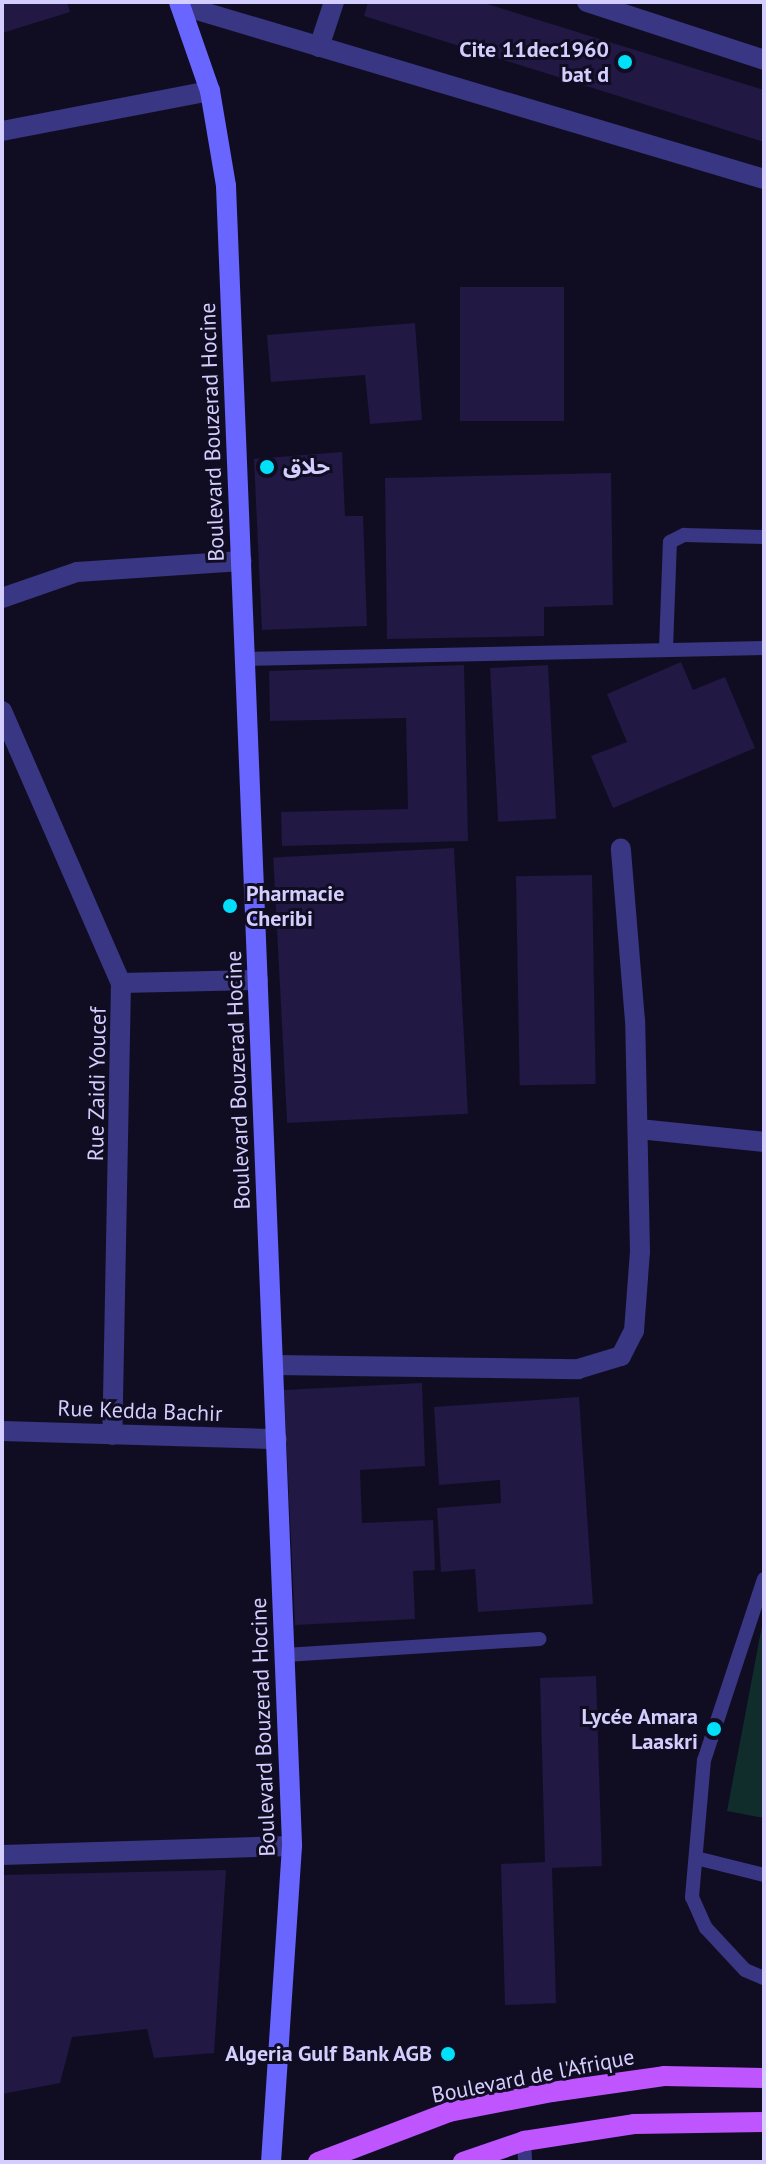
<!DOCTYPE html>
<html>
<head>
<meta charset="utf-8">
<style>
  body { margin:0 }
  #map { position:relative; width:766px; height:2164px; overflow:hidden; background:#100d22; font-family:"PT Sans","Noto Sans Arabic",sans-serif }
  div>[style] { position:absolute }
  .green>* { inset:0; background:#102d2c }
  .building>* { inset:0; background:#211844; transform-origin:0 0 }
  .lane>* { height:14px; margin:-7px; padding:0 7px; transform-origin:7px; border-radius:7px; background:#393683 }
  .street>* { height:20px; margin:-10px; padding:0 10px; transform-origin:10px; border-radius:10px; background:#393683 }
  .secondary>* { height:20px; margin:-10px; padding:0 10px; transform-origin:10px; border-radius:10px; background:#6965ff }
  .primary>* { height:20px; margin:-10px; padding:0 10px; transform-origin:10px; border-radius:10px; background:#bf55ff }
  .dots>* { width:22px; height:22px; translate:-50% -50%; box-sizing:border-box; border:4px solid #100d22; border-radius:50% }
  span { translate:-50% -50%; white-space:nowrap; text-align:center; line-height:1.15; -webkit-text-stroke:6px #100d22; paint-order:stroke }
  .poi-label { font-size:22px; color:#d4ceff; font-weight:700 }
  .right { translate:-100% -50%; text-align:right }
  .left { translate:0 -50%; text-align:left }
  .street-label { font-size:22px; color:#d4ceff }
  .frame { position:absolute; inset:0; border:4px solid #d4ceff; pointer-events:none }
</style>
</head>
<body>
<div id="map">
  <div class="green">
    <i style="clip-path:polygon(764px 1615px,764px 1818px,727px 1811px)"></i>
  </div>
  <div class="building">
    <i style="clip-path:polygon(2px 2px,67px 2px,70px 12px,2px 33px)"></i>
    <i style="clip-path:polygon(368px 2px,481px 2px,764px 90px,764px 142px,364px 16px)"></i>
    <i style="left:564px;top:287px;width:134px;height:104px;rotate:90deg"></i>
    <i style="clip-path:polygon(415px 323px,422px 420px,370px 424px,365px 375px,271px 382px,267px 335px)"></i>
    <i style="clip-path:polygon(342px 452px,345px 516px,363px 516px,367px 626px,262px 630px,254px 459px)"></i>
    <i style="clip-path:polygon(611px 473px,613px 605px,544px 607px,544px 636px,387px 639px,385px 478px)"></i>
    <i style="clip-path:polygon(681px 662px,693px 690px,725px 677px,755px 748px,613px 808px,591px 756px,627px 742px,607px 694px)"></i>
    <i style="clip-path:polygon(464px 665px,468px 841px,282px 846px,281px 812px,408px 809px,406px 718px,270px 721px,269px 671px)"></i>
    <i style="left:548px;top:665px;width:154px;height:58px;rotate:87deg"></i>
    <i style="left:454px;top:848px;width:266px;height:181px;rotate:87deg"></i>
    <i style="left:592px;top:875px;width:209px;height:76px;rotate:89deg"></i>
    <i style="clip-path:polygon(422px 1383px,425px 1466px,360px 1470px,362px 1523px,433px 1520px,435px 1570px,413px 1571px,415px 1619px,295px 1625px,284px 1390px)"></i>
    <i style="clip-path:polygon(579px 1397px,593px 1604px,478px 1612px,475px 1569px,441px 1572px,437px 1508px,501px 1503px,500px 1480px,439px 1485px,434px 1407px)"></i>
    <i style="clip-path:polygon(596px 1676px,602px 1866px,552px 1868px,556px 2003px,505px 2005px,501px 1864px,545px 1862px,540px 1678px)"></i>
    <i style="clip-path:polygon(226px 1870px,214px 2053px,154px 2058px,147px 2029px,72px 2037px,60px 2083px,2px 2094px,2px 1875px)"></i>
  </div>
  <div class="lane">
    <i style="left:666px;top:649px;width:107px;rotate:-87.9deg"></i>
    <i style="left:670px;top:542px;width:16px;rotate:-27deg"></i>
    <i style="left:684px;top:535px;width:80px;rotate:1.4deg"></i>
    <i style="left:246px;top:659px;width:518px;rotate:-1.22deg"></i>
    <i style="left:764px;top:1579px;width:191px;rotate:108.3deg"></i>
    <i style="left:704px;top:1760px;width:138px;rotate:95deg"></i>
    <i style="left:692px;top:1897px;width:34px;rotate:66deg"></i>
    <i style="left:706px;top:1928px;width:57px;rotate:47.1deg"></i>
    <i style="left:745px;top:1970px;width:21px;rotate:23deg"></i>
    <i style="left:285px;top:1655px;width:255px;rotate:-3.6deg"></i>
    <i style="left:696px;top:1858px;width:70px;rotate:14deg"></i>
    <i style="left:524px;top:2141px;width:21px;rotate:87deg"></i>
  </div>
  <div class="street">
    <i style="left:587px;top:2px;width:186px;rotate:18.1deg"></i>
    <i style="left:180px;top:5px;width:609px;rotate:16.59deg"></i>
    <i style="left:319px;top:47px;width:47px;rotate:-71.6deg"></i>
    <i style="left:2px;top:131px;width:212px;rotate:-10.9deg"></i>
    <i style="left:2px;top:598px;width:79px;rotate:-19.1deg"></i>
    <i style="left:77px;top:572px;width:165px;rotate:-3.8deg"></i>
    <i style="left:2px;top:711px;width:297px;rotate:66.4deg"></i>
    <i style="left:121px;top:983px;width:452px;rotate:91.1deg"></i>
    <i style="left:121px;top:983px;width:137px;rotate:-1.3deg"></i>
    <i style="left:639px;top:1129px;width:126px;rotate:5.9deg"></i>
    <i style="left:274px;top:1365px;width:304px;rotate:0.8deg"></i>
    <i style="left:578px;top:1369px;width:45px;rotate:-16.8deg"></i>
    <i style="left:621px;top:1356px;width:28px;rotate:-63deg"></i>
    <i style="left:634px;top:1331px;width:79px;rotate:-85.7deg"></i>
    <i style="left:640px;top:1252px;width:231px;rotate:-91.2deg"></i>
    <i style="left:635px;top:1021px;width:173px;rotate:-94.7deg"></i>
    <i style="left:2px;top:1431px;width:275px;rotate:1.7deg"></i>
    <i style="left:2px;top:1855px;width:290px;rotate:-1.8deg"></i>
  </div>
  <div class="secondary">
    <i style="left:179px;top:2px;width:94px;rotate:70.8deg"></i>
    <i style="left:210px;top:91px;width:96px;rotate:80.4deg"></i>
    <i style="left:226px;top:186px;width:1661px;rotate:87.72deg"></i>
    <i style="left:292px;top:1846px;width:317px;rotate:93.8deg"></i>
  </div>
  <div class="primary">
    <i style="left:318px;top:2162px;width:140px;rotate:-20.9deg"></i>
    <i style="left:449px;top:2112px;width:105px;rotate:-11deg"></i>
    <i style="left:552px;top:2092px;width:113px;rotate:-8.1deg"></i>
    <i style="left:664px;top:2076px;width:100px;rotate:1.1deg"></i>
    <i style="left:463px;top:2162px;width:65px;rotate:-19deg"></i>
    <i style="left:524px;top:2141px;width:111px;rotate:-8.8deg"></i>
    <i style="left:634px;top:2124px;width:130px;rotate:-0.9deg"></i>
  </div>
  <div class="dots">
    <i style="left:625px;top:62px;background:#00e1f9"></i>
    <i style="left:267px;top:467px;background:#00e1f9"></i>
    <i style="left:230px;top:906px;background:#00e1f9"></i>
    <i style="left:714px;top:1729px;background:#00e1f9"></i>
    <i style="left:448px;top:2054px;background:#00e1f9"></i>
  </div>
  <div class="poi-label">
    <span class="right" style="left:609px;top:62px">Cite 11dec1960<br>bat d</span>
    <span class="left" style="left:283px;top:467px">حلاق</span>
    <span class="left" style="left:246px;top:906px">Pharmacie<br>Cheribi</span>
    <span class="right" style="left:698px;top:1729px">Lycée Amara<br>Laaskri</span>
    <span class="right" style="left:432px;top:2054px">Algeria Gulf Bank AGB</span>
  </div>
  <div class="street-label">
    <span style="left:212px;top:432px;rotate:-92deg">Boulevard Bouzerad Hocine</span>
    <span style="left:238px;top:1080px;rotate:-92deg">Boulevard Bouzerad Hocine</span>
    <span style="left:97px;top:1084px;rotate:-89deg">Rue Zaidi Youcef</span>
    <span style="left:140px;top:1411px;rotate:2deg">Rue Kedda Bachir</span>
    <span style="left:263px;top:1727px;rotate:-92deg">Boulevard Bouzerad Hocine</span>
    <span style="left:533px;top:2076px;rotate:-11deg">Boulevard de l'Afrique</span>
  </div>
  <div class="frame"></div>
</div>
</body>
</html>
